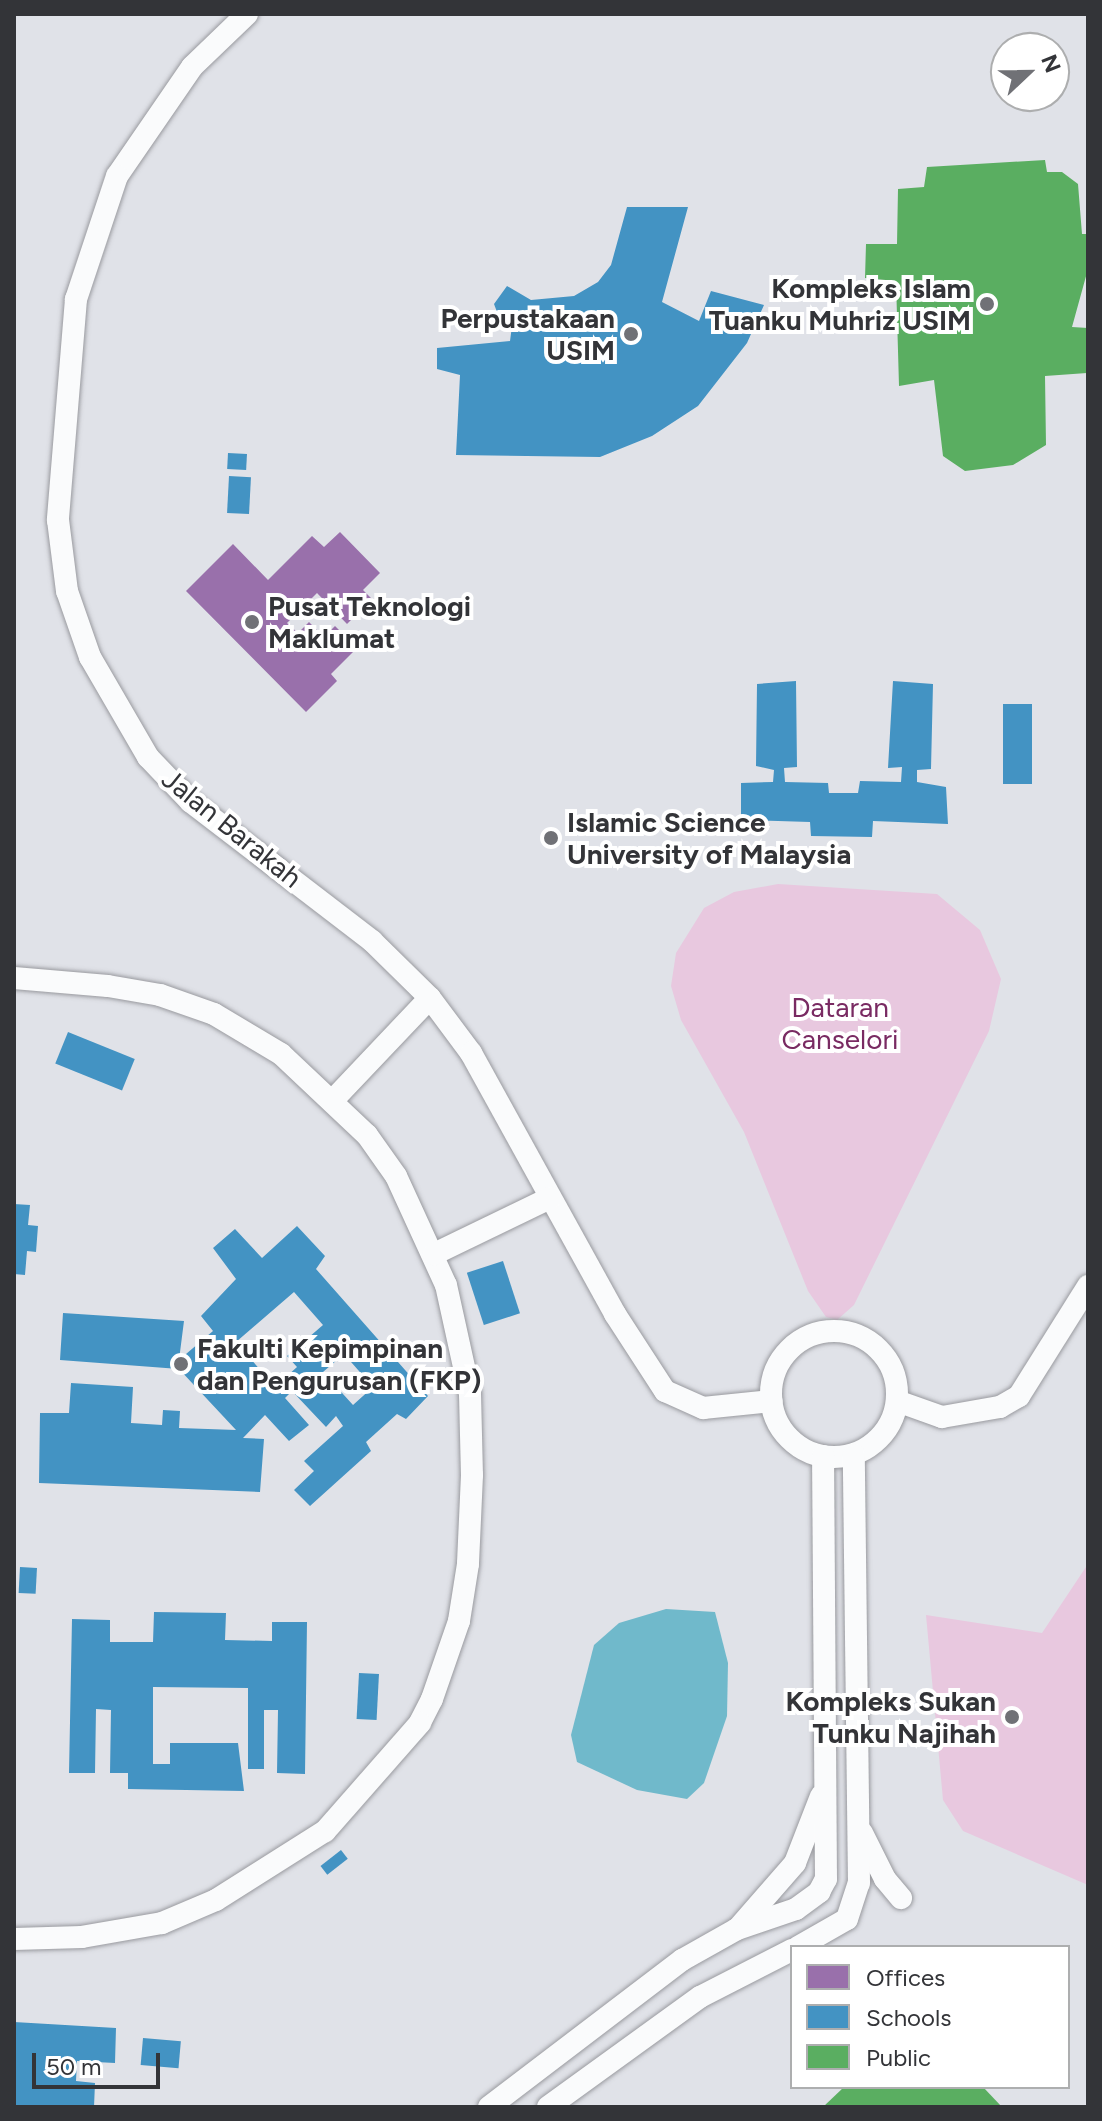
<!DOCTYPE html>
<html>
<head>
<meta charset="utf-8">
<style>
  body { margin:0 }
  #map { position:relative; width:1102px; height:2121px; overflow:hidden; background:#e0e2e8; font-family:Figtree,sans-serif }
  div>[style] { position:absolute }
  .green>* { inset:0; background:#e8c8df }
  .water>* { inset:0; background:#70b9cb }
  .offices>* { inset:0; background:#9970ab }
  .schools>* { inset:0; background:#4393c3; transform-origin:0 0 }
  .public>* { inset:0; background:#5aae61 }
  .roads { filter:drop-shadow(0 0 2px #999a9f) drop-shadow(0 0 2px #999a9f) }
  .minor>* { height:22px; margin:-11px; padding:0 11px; transform-origin:11px; border-radius:11px; background:#fafbfc }
  .minor>.ring { margin:-11px; padding:0; box-sizing:content-box; background:none; border:22px solid #fafbfc; border-radius:50% }
  .dots>* { width:22px; height:22px; translate:-50% -50%; box-sizing:border-box; border:4px solid #fff; border-radius:50% }
  span { translate:-50% -50%; white-space:nowrap; text-align:center; line-height:1.15; -webkit-text-stroke:8px #fff; paint-order:stroke }
  .poi-label { font-size:28px; color:#333438; font-weight:700 }
  .right { translate:-100% -50%; text-align:right }
  .left { translate:0 -50%; text-align:left }
  .street-label { font-size:28px; color:#333438 }
  .park-label { font-size:28px; color:#792a62 }
  .frame { position:absolute; inset:0; border:16px solid #333438; pointer-events:none }
  .legend { position:absolute; left:790px; top:1945px; width:280px; height:144px; box-sizing:border-box; background:#fff; border:2px solid #adaeaf; margin:0; padding:10px 14px; list-style:none; font-size:24px; color:#333438 }
  .legend li { display:flex; align-items:center; gap:16px; height:40px }
  .legend b { width:40px; border:2px solid #adaeaf }
  .north { position:absolute; left:990px; top:32px; width:80px; height:80px; box-sizing:border-box; background:#fff; border:2px solid #adaeaf; border-radius:50%; rotate:68deg; font-size:22px; font-weight:700; line-height:32px; text-align:center; color:#333438 }
  .north::after { content:''; display:block; margin:auto; width:28px; height:36px; background:#707176; clip-path:polygon(50% 0,100% 100%,50% 72%,0 100%) }
  .scale { position:absolute; left:32px; top:2053px; width:128px; height:36px; box-sizing:border-box; border:4px solid #333438; border-top:0; padding-left:10px; font-size:24px; line-height:28px; white-space:nowrap; color:#333438; -webkit-text-stroke:6px #fff; paint-order:stroke }
</style>
</head>
<body>
<div id="map">
  <div class="green">
    <i style="clip-path:polygon(778px 884px,937px 894px,980px 930px,1001px 979px,989px 1031px,854px 1305px,837px 1320px,826px 1317px,808px 1291px,744px 1132px,681px 1020px,671px 986px,676px 953px,704px 908px,734px 892px)"></i>
    <i style="clip-path:polygon(1088px 1564px,1088px 1885px,963px 1831px,943px 1800px,926px 1615px,1042px 1633px)"></i>
  </div>
  <div class="water">
    <i style="clip-path:polygon(666px 1609px,715px 1612px,728px 1663px,727px 1716px,704px 1783px,687px 1799px,637px 1790px,577px 1762px,571px 1735px,594px 1645px,619px 1623px)"></i>
  </div>
  <div class="offices">
    <i style="clip-path:polygon(340px 532px,380px 573px,363px 590px,372px 599px,347px 624px,317px 593px,287px 623px,298px 633px,309px 622px,321px 634px,312px 642px,315px 646px,335px 626px,357px 648px,331px 674px,337px 681px,306px 712px,186px 591px,233px 544px,268px 580px,312px 536px,324px 547px)"></i>
  </div>
  <div class="schools">
    <i style="clip-path:polygon(627px 207px,688px 207px,662px 302px,699px 321px,711px 291px,764px 305px,747px 343px,698px 406px,652px 436px,600px 457px,456px 455px,460px 375px,437px 369px,437px 348px,510px 341px,512px 326px,500px 320px,494px 304px,507px 286px,531px 300px,574px 296px,598px 282px,611px 265px)"></i>
    <i style="left:228px;top:453px;width:19px;height:16px;rotate:3deg"></i>
    <i style="left:229px;top:476px;width:22px;height:37px;rotate:3deg"></i>
    <i style="clip-path:polygon(796px 681px,797px 767px,784px 768px,785px 782px,828px 783px,829px 793px,858px 793px,860px 781px,901px 782px,902px 767px,888px 768px,893px 681px,933px 684px,931px 769px,917px 770px,917px 782px,946px 787px,948px 824px,873px 821px,872px 837px,811px 836px,810px 822px,741px 820px,741px 783px,773px 782px,774px 770px,756px 766px,757px 684px)"></i>
    <i style="left:1003px;top:704px;width:29px;height:80px"></i>
    <i style="left:68px;top:1032px;width:72px;height:34px;rotate:22deg"></i>
    <i style="clip-path:polygon(14px 1204px,30px 1205px,28px 1225px,38px 1226px,36px 1252px,27px 1251px,25px 1275px,14px 1274px)"></i>
    <i style="clip-path:polygon(evenodd,297px 1226px,325px 1256px,316px 1269px,428px 1396px,406px 1419px,397px 1414px,366px 1442px,371px 1451px,310px 1506px,294px 1490px,314px 1471px,304px 1461px,343px 1426px,336px 1416px,326px 1427px,292px 1391px,285px 1398px,309px 1425px,289px 1441px,265px 1415px,243px 1438px,264px 1439px,260px 1492px,39px 1483px,40px 1413px,69px 1413px,71px 1383px,133px 1387px,131px 1423px,162px 1425px,163px 1410px,180px 1411px,179px 1428px,236px 1430px,179px 1369px,60px 1360px,63px 1313px,184px 1321px,179px 1360px,213px 1331px,201px 1316px,236px 1279px,213px 1248px,235px 1229px,262px 1258px,297px 1226px,294px 1292px,323px 1325px,287px 1356px,297px 1367px,275px 1387px,236px 1342px,294px 1292px,297px 1226px,344px 1354px,373px 1387px,353px 1405px,323px 1372px,344px 1354px)"></i>
    <i style="left:503px;top:1261px;width:55px;height:38px;rotate:72deg"></i>
    <i style="left:20px;top:1567px;width:17px;height:26px;rotate:3deg"></i>
    <i style="clip-path:polygon(154px 1612px,226px 1613px,225px 1640px,272px 1641px,272px 1622px,307px 1622px,305px 1774px,277px 1773px,278px 1710px,264px 1710px,264px 1769px,248px 1769px,248px 1688px,153px 1687px,153px 1764px,170px 1764px,170px 1743px,238px 1743px,244px 1791px,128px 1789px,128px 1773px,110px 1773px,111px 1710px,96px 1709px,95px 1773px,69px 1773px,72px 1619px,110px 1620px,110px 1642px,153px 1642px)"></i>
    <i style="left:359px;top:1673px;width:20px;height:46px;rotate:3deg"></i>
    <i style="left:341px;top:1850px;width:11px;height:26px;rotate:52deg"></i>
    <i style="clip-path:polygon(14px 2022px,116px 2028px,115px 2063px,77px 2061px,76px 2081px,95px 2083px,94px 2107px,14px 2107px)"></i>
    <i style="left:143px;top:2038px;width:38px;height:27px;rotate:5deg"></i>
  </div>
  <div class="public">
    <i style="clip-path:polygon(1045px 160px,1047px 172px,1062px 172px,1078px 184px,1082px 234px,1088px 234px,1088px 269px,1072px 327px,1088px 328px,1087px 373px,1045px 376px,1046px 445px,1013px 465px,965px 471px,943px 456px,934px 380px,899px 386px,896px 281px,865px 278px,866px 244px,897px 244px,898px 189px,924px 187px,927px 167px)"></i>
    <i style="clip-path:polygon(844px 2087px,983px 2087px,1002px 2107px,823px 2107px)"></i>
  </div>
  <div class="roads">
    <div class="minor">
      <i style="left:247px;top:14px;width:76px;rotate:136.1deg"></i>
      <i style="left:192px;top:67px;width:132px;rotate:124.5deg"></i>
      <i style="left:117px;top:176px;width:130px;rotate:108.4deg"></i>
      <i style="left:76px;top:299px;width:222px;rotate:94.7deg"></i>
      <i style="left:58px;top:520px;width:72px;rotate:82.8deg"></i>
      <i style="left:67px;top:591px;width:70px;rotate:70.8deg"></i>
      <i style="left:90px;top:657px;width:116px;rotate:59.9deg"></i>
      <i style="left:148px;top:757px;width:62px;rotate:46.3deg"></i>
      <i style="left:191px;top:802px;width:228px;rotate:37.5deg"></i>
      <i style="left:372px;top:941px;width:81px;rotate:44.5deg"></i>
      <i style="left:430px;top:998px;width:69px;rotate:53.3deg"></i>
      <i style="left:471px;top:1053px;width:298px;rotate:61.1deg"></i>
      <i style="left:615px;top:1314px;width:92px;rotate:57deg"></i>
      <i style="left:665px;top:1391px;width:42px;rotate:24.1deg"></i>
      <i style="left:703px;top:1408px;width:69px;rotate:-5.8deg"></i>
      <i style="left:14px;top:978px;width:94px;rotate:4.9deg"></i>
      <i style="left:108px;top:986px;width:53px;rotate:9.8deg"></i>
      <i style="left:160px;top:995px;width:57px;rotate:19.4deg"></i>
      <i style="left:214px;top:1014px;width:78px;rotate:30.8deg"></i>
      <i style="left:281px;top:1054px;width:118px;rotate:43.3deg"></i>
      <i style="left:367px;top:1135px;width:50px;rotate:54.7deg"></i>
      <i style="left:396px;top:1176px;width:120px;rotate:65.4deg"></i>
      <i style="left:446px;top:1285px;width:112px;rotate:77.6deg"></i>
      <i style="left:470px;top:1394px;width:81px;rotate:88.6deg"></i>
      <i style="left:472px;top:1475px;width:89px;rotate:92.6deg"></i>
      <i style="left:468px;top:1564px;width:58px;rotate:99deg"></i>
      <i style="left:459px;top:1621px;width:83px;rotate:109.1deg"></i>
      <i style="left:432px;top:1699px;width:27px;rotate:117deg"></i>
      <i style="left:420px;top:1723px;width:144px;rotate:131.3deg"></i>
      <i style="left:325px;top:1831px;width:129px;rotate:147.7deg"></i>
      <i style="left:216px;top:1900px;width:59px;rotate:156.9deg"></i>
      <i style="left:162px;top:1923px;width:81px;rotate:170.1deg"></i>
      <i style="left:82px;top:1937px;width:68px;rotate:178.3deg"></i>
      <i style="left:334px;top:1099px;width:139px;rotate:-46.5deg"></i>
      <i style="left:434px;top:1254px;width:129px;rotate:-25.8deg"></i>
      <i class="ring" style="left:771px;top:1331px;width:104px;height:104px"></i>
      <i style="left:897px;top:1401px;width:48px;rotate:19.6deg"></i>
      <i style="left:942px;top:1417px;width:59px;rotate:-9.8deg"></i>
      <i style="left:1000px;top:1407px;width:22px;rotate:-30deg"></i>
      <i style="left:1019px;top:1396px;width:130px;rotate:-57.9deg"></i>
      <i style="left:862px;top:1833px;width:51px;rotate:63.4deg"></i>
      <i style="left:885px;top:1879px;width:25px;rotate:50deg"></i>
      <i style="left:741px;top:1925px;width:82px;rotate:-48.9deg"></i>
      <i style="left:795px;top:1863px;width:72px;rotate:-68.8deg"></i>
      <i style="left:798px;top:1947px;width:56px;rotate:-29.7deg"></i>
      <i style="left:847px;top:1919px;width:38px;rotate:-72deg"></i>
      <i style="left:859px;top:1883px;width:428px;rotate:-90.7deg"></i>
      <i style="left:489px;top:2107px;width:243px;rotate:-37.3deg"></i>
      <i style="left:682px;top:1960px;width:63px;rotate:-29.4deg"></i>
      <i style="left:737px;top:1929px;width:62px;rotate:-18.7deg"></i>
      <i style="left:796px;top:1909px;width:29px;rotate:-36deg"></i>
      <i style="left:819px;top:1892px;width:15px;rotate:-62deg"></i>
      <i style="left:826px;top:1879px;width:423px;rotate:-90.4deg"></i>
      <i style="left:548px;top:2107px;width:188px;rotate:-35.9deg"></i>
      <i style="left:700px;top:1997px;width:103px;rotate:-27.1deg"></i>
    </div>
  </div>
  <div class="dots">
    <i style="left:987px;top:304px;background:#707176"></i>
    <i style="left:631px;top:334px;background:#707176"></i>
    <i style="left:252px;top:622px;background:#707176"></i>
    <i style="left:551px;top:838px;background:#707176"></i>
    <i style="left:181px;top:1364px;background:#707176"></i>
    <i style="left:1012px;top:1717px;background:#707176"></i>
  </div>
  <div class="poi-label">
    <span class="right" style="left:971px;top:304px">Kompleks Islam<br>Tuanku Muhriz USIM</span>
    <span class="right" style="left:615px;top:334px">Perpustakaan<br>USIM</span>
    <span class="left" style="left:268px;top:622px">Pusat Teknologi<br>Maklumat</span>
    <span class="left" style="left:567px;top:838px">Islamic Science<br>University of Malaysia</span>
    <span class="left" style="left:197px;top:1364px">Fakulti Kepimpinan<br>dan Pengurusan (FKP)</span>
    <span class="right" style="left:996px;top:1717px">Kompleks Sukan<br>Tunku Najihah</span>
  </div>
  <div class="street-label">
    <span style="left:232px;top:828px;rotate:39deg">Jalan Barakah</span>
  </div>
  <div class="park-label">
    <span style="left:840px;top:1023px">Dataran<br>Canselori</span>
  </div>
  <div class="frame"></div>
  <ul class="legend">
  <li><b style="height:22px;background:#9970ab"></b>Offices</li>
  <li><b style="height:22px;background:#4393c3"></b>Schools</li>
  <li><b style="height:22px;background:#5aae61"></b>Public</li>
  </ul>
  <div class="north">N</div>
  <div class="scale">50 m</div>
</div>
</body>
</html>
